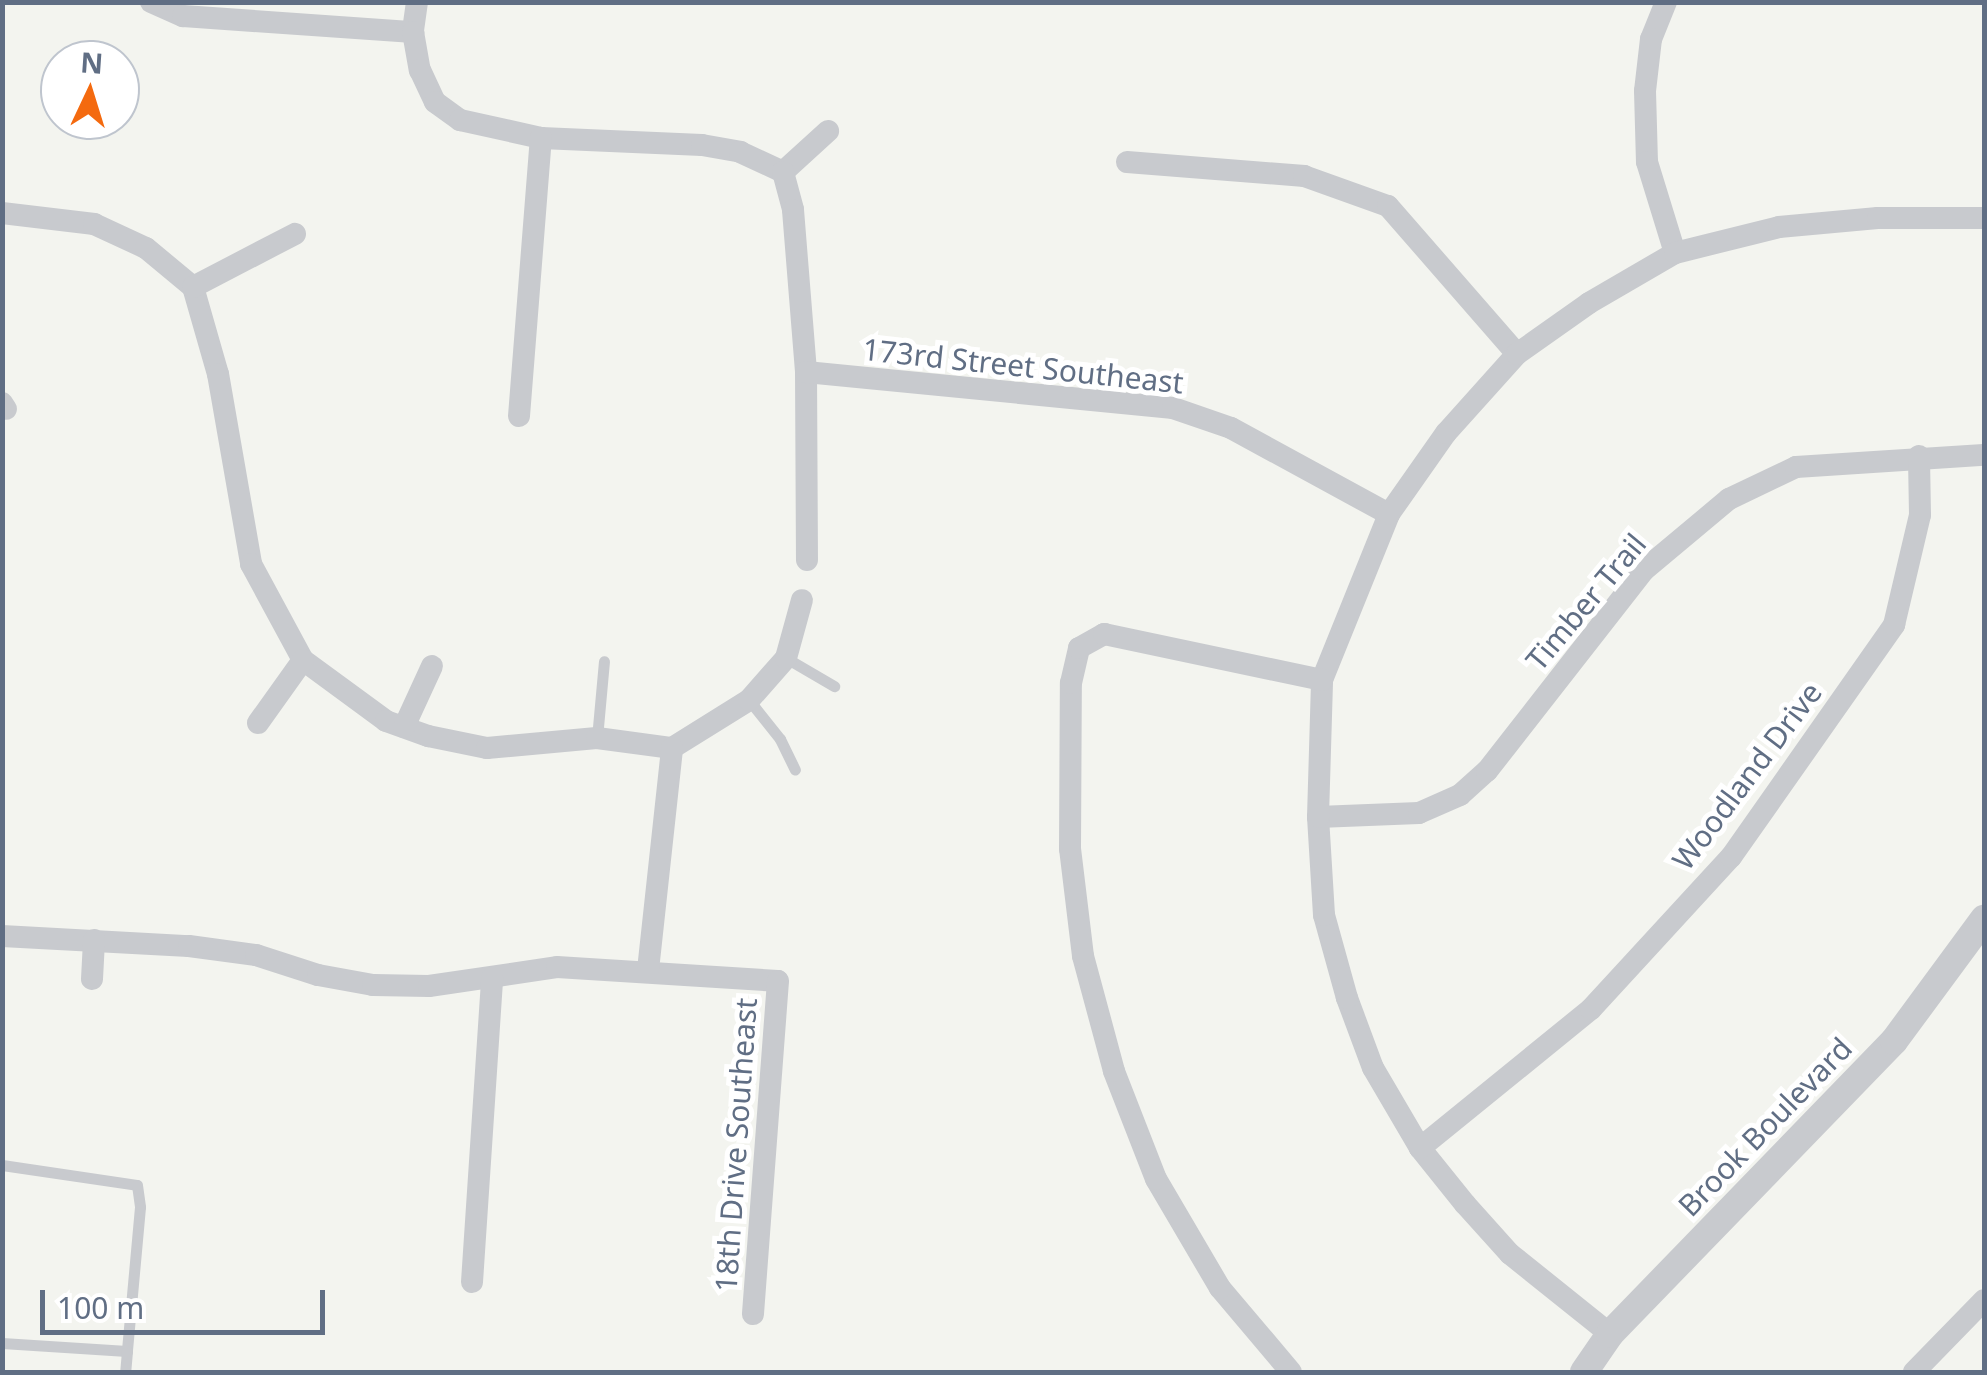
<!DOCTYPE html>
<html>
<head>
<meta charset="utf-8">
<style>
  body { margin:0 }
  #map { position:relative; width:1987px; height:1375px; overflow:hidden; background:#f3f4ef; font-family:"Noto Sans",sans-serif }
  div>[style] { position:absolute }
  .service>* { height:11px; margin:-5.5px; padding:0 5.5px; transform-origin:5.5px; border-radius:5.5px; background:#c8cace }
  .minor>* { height:22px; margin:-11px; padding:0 11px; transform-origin:11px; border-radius:11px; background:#c8cace }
  .tertiary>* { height:28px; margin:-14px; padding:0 14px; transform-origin:14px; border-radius:14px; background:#c8cace }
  span { translate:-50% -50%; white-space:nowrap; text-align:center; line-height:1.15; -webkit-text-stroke:10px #fff; paint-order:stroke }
  .street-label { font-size:30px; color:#606e84 }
  .frame { position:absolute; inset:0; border:5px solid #606e84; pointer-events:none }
  .north { position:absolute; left:40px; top:40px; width:100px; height:100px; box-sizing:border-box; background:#fff; border:2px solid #bfc5ce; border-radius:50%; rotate:4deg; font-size:28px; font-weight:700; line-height:40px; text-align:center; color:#606e84 }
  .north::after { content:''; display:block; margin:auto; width:35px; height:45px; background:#f46a0f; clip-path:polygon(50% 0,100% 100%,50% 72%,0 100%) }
  .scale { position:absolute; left:40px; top:1290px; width:285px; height:45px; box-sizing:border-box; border:5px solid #606e84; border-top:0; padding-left:12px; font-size:30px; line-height:35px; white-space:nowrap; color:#606e84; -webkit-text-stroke:8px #fff; paint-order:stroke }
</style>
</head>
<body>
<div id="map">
  <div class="service">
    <i style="left:786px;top:658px;width:56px;rotate:30.3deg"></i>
    <i style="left:749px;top:700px;width:50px;rotate:51.5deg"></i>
    <i style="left:780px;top:739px;width:34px;rotate:64deg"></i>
    <i style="left:597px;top:738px;width:77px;rotate:-84.8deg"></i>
    <i style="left:2px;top:1165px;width:136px;rotate:8.4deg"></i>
    <i style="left:137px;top:1185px;width:22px;rotate:82deg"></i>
    <i style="left:140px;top:1207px;width:145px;rotate:95.2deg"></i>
    <i style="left:2px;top:1343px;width:125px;rotate:3.7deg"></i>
    <i style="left:127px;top:1351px;width:21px;rotate:95deg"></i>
  </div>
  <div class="minor">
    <i style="left:151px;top:2px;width:35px;rotate:24deg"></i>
    <i style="left:183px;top:16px;width:231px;rotate:4deg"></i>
    <i style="left:417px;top:2px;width:30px;rotate:98deg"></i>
    <i style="left:413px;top:32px;width:39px;rotate:80deg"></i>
    <i style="left:420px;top:70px;width:35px;rotate:65deg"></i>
    <i style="left:435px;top:102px;width:31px;rotate:36deg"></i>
    <i style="left:460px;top:120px;width:83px;rotate:12.5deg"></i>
    <i style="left:541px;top:138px;width:161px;rotate:2.5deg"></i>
    <i style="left:702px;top:145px;width:39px;rotate:10deg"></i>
    <i style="left:740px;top:152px;width:47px;rotate:24.9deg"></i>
    <i style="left:783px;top:172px;width:61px;rotate:-42.3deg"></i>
    <i style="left:1666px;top:2px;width:40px;rotate:112deg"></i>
    <i style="left:1651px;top:39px;width:52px;rotate:96.6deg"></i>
    <i style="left:1645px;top:91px;width:71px;rotate:88.4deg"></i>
    <i style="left:1647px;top:162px;width:95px;rotate:72.9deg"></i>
    <i style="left:1127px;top:162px;width:178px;rotate:4.5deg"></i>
    <i style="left:1304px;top:176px;width:89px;rotate:19.7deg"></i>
    <i style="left:1388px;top:206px;width:196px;rotate:48.9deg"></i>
    <i style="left:783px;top:172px;width:39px;rotate:75deg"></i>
    <i style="left:793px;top:210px;width:163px;rotate:85.4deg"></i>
    <i style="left:806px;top:372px;width:188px;rotate:89.7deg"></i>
    <i style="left:2px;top:213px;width:93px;rotate:6.8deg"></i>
    <i style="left:94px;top:224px;width:57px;rotate:24.8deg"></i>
    <i style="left:146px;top:248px;width:61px;rotate:39.7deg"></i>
    <i style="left:193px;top:287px;width:91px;rotate:74deg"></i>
    <i style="left:218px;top:374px;width:193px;rotate:80.1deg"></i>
    <i style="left:251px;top:564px;width:109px;rotate:61.6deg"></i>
    <i style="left:303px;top:660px;width:103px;rotate:36.3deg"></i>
    <i style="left:386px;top:721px;width:45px;rotate:19.7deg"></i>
    <i style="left:428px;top:736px;width:60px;rotate:11.5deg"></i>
    <i style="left:487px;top:748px;width:110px;rotate:-5.2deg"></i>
    <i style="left:597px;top:738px;width:76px;rotate:7.6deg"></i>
    <i style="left:193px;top:287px;width:115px;rotate:-27.5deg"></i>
    <i style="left:806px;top:372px;width:369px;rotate:5.6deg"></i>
    <i style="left:1173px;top:408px;width:61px;rotate:19deg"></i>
    <i style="left:1231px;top:428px;width:180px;rotate:28.6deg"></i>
    <i style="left:2px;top:403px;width:7px;rotate:56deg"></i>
    <i style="left:519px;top:416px;width:279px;rotate:-85.5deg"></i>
    <i style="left:258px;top:723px;width:77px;rotate:-54.5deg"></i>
    <i style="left:404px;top:727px;width:67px;rotate:-65.3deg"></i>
    <i style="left:672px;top:748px;width:91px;rotate:-31.9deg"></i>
    <i style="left:749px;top:700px;width:56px;rotate:-48.6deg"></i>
    <i style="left:786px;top:658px;width:60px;rotate:-74.6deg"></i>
    <i style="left:1318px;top:817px;width:101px;rotate:-2.3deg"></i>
    <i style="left:1419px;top:813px;width:45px;rotate:-23.7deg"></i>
    <i style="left:1460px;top:795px;width:36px;rotate:-42deg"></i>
    <i style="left:1487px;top:771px;width:255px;rotate:-52deg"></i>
    <i style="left:1644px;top:570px;width:111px;rotate:-39.9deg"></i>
    <i style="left:1729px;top:499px;width:74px;rotate:-25.5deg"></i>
    <i style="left:1796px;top:467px;width:188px;rotate:-3.7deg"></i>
    <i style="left:2px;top:936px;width:187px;rotate:3.1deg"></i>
    <i style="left:189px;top:946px;width:68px;rotate:7.7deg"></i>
    <i style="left:256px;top:955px;width:65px;rotate:17.9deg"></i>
    <i style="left:318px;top:975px;width:56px;rotate:10.3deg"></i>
    <i style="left:373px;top:985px;width:56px;rotate:1deg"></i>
    <i style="left:429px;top:986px;width:129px;rotate:-8.4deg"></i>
    <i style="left:557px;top:967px;width:221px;rotate:3.6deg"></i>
    <i style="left:778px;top:981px;width:334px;rotate:94.3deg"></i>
    <i style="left:648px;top:970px;width:223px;rotate:-83.8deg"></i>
    <i style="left:92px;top:979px;width:39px;rotate:-87deg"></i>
    <i style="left:1420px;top:1148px;width:220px;rotate:-39.1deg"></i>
    <i style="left:1591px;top:1009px;width:207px;rotate:-47.4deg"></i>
    <i style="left:1731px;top:857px;width:284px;rotate:-54.9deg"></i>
    <i style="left:1894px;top:625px;width:113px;rotate:-76.7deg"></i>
    <i style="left:1920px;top:515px;width:59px;rotate:-91deg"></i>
    <i style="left:472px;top:1282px;width:305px;rotate:-86.2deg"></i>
    <i style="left:1610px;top:1334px;width:128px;rotate:-141.3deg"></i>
    <i style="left:1510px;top:1254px;width:67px;rotate:-132deg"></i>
    <i style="left:1465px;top:1204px;width:72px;rotate:-128.8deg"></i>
    <i style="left:1420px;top:1148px;width:93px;rotate:-120.4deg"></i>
    <i style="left:1373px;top:1068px;width:75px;rotate:-110.4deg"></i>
    <i style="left:1347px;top:998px;width:86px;rotate:-105.5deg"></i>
    <i style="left:1324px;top:915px;width:98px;rotate:-93.5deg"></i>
    <i style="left:1318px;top:817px;width:137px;rotate:-88.3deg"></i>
    <i style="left:1322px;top:680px;width:179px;rotate:-68deg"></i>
    <i style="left:1389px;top:514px;width:99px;rotate:-54.9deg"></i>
    <i style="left:1446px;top:433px;width:106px;rotate:-48.1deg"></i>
    <i style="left:1517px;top:354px;width:88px;rotate:-35.3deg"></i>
    <i style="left:1589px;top:303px;width:99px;rotate:-30.2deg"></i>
    <i style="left:1675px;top:253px;width:107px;rotate:-14deg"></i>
    <i style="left:1779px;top:227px;width:99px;rotate:-5.2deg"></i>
    <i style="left:1878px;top:218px;width:106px"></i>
    <i style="left:1291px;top:1372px;width:110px;rotate:-130.2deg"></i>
    <i style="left:1220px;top:1288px;width:126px;rotate:-120.4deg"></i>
    <i style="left:1156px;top:1179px;width:116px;rotate:-111.3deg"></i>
    <i style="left:1114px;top:1071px;width:119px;rotate:-105.1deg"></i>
    <i style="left:1083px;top:956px;width:108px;rotate:-96.9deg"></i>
    <i style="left:1070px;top:849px;width:166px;rotate:-89.7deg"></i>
    <i style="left:1071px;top:683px;width:36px;rotate:-77deg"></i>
    <i style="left:1079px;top:648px;width:29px;rotate:-29deg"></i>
    <i style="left:1104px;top:634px;width:223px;rotate:11.9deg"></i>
    <i style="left:1914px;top:1372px;width:100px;rotate:-45.8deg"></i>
  </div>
  <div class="tertiary">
    <i style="left:1584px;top:1372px;width:46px;rotate:-55.6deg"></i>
    <i style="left:1610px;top:1334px;width:408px;rotate:-45.9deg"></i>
    <i style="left:1894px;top:1041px;width:152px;rotate:-53.6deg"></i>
  </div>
  <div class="street-label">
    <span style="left:1023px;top:366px;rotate:6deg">173rd Street Southeast</span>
    <span style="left:1586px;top:602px;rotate:-50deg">Timber Trail</span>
    <span style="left:1747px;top:776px;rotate:-53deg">Woodland Drive</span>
    <span style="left:1765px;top:1127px;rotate:-46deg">Brook Boulevard</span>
    <span style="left:736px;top:1145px;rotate:-86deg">18th Drive Southeast</span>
  </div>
  <div class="frame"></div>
  <div class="north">N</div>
  <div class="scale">100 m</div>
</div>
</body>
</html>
